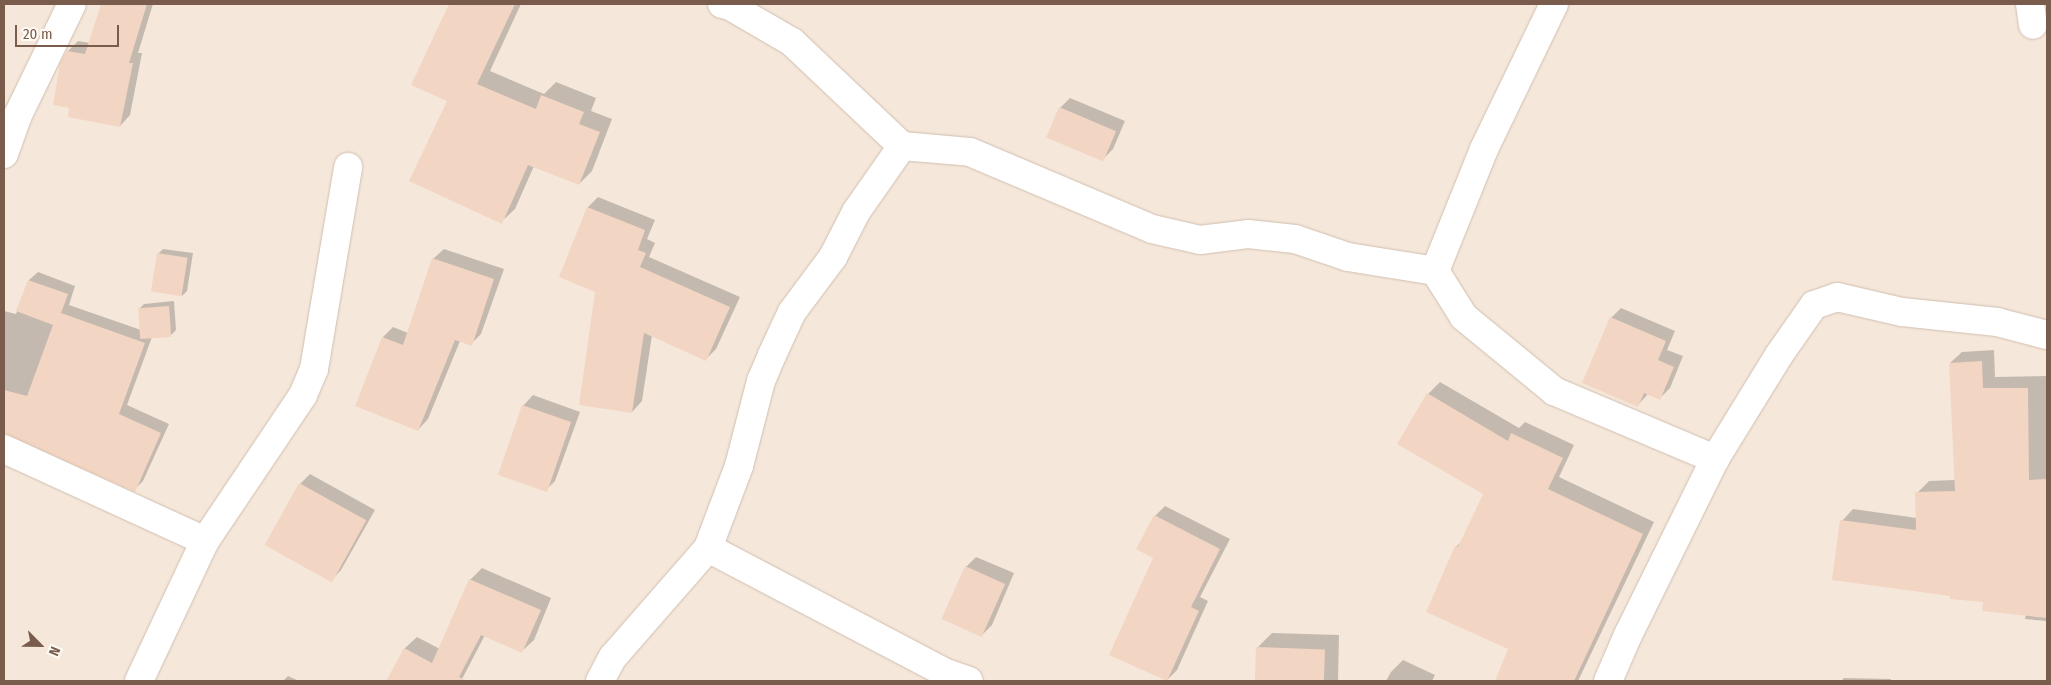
<!DOCTYPE html>
<html>
<head>
<meta charset="utf-8">
<style>
  body { margin:0 }
  #map { position:relative; width:2051px; height:685px; overflow:hidden; background:#fdf6ec; font-family:"Fira Sans Condensed",sans-serif }
  div>[style] { position:absolute }
  .residential>* { inset:0; background:#f5e8da; transform-origin:0 0 }
  .shadow>* { inset:0; background:#0003 }
  .building>* { inset:0; background:#f3d5c3; transform-origin:0 0 }
  .roads { filter:drop-shadow(0 0 1px #d1beb0) drop-shadow(0 0 1px #d1beb0) }
  .street>* { height:28px; margin:-14px; padding:0 14px; transform-origin:14px; border-radius:14px; background:#fff }
  span { translate:-50% -50%; white-space:nowrap; text-align:center; line-height:1.15; -webkit-text-stroke:4px #fffaf3; paint-order:stroke }
  .frame { position:absolute; inset:0; border:5px solid #7a5c4d; pointer-events:none }
  .north { position:absolute; left:15px; top:620px; width:50px; height:50px; -webkit-text-stroke:4px #fffaf3; paint-order:stroke; rotate:113deg; font-size:14px; font-weight:700; line-height:20px; text-align:center; color:#7a5c4d }
  .north::after { content:''; display:block; margin:auto; width:18px; height:22px; background:#7a5c4d; clip-path:polygon(50% 0,100% 100%,50% 72%,0 100%) }
  .scale { position:absolute; left:15px; top:25px; width:104px; height:22px; box-sizing:border-box; border:2px solid #7a5c4d; border-top:0; padding-left:6px; font-size:15px; line-height:18px; white-space:nowrap; color:#7a5c4d; -webkit-text-stroke:4px #fffaf3; paint-order:stroke }
</style>
</head>
<body>
<div id="map">
  <div class="residential">
    <i style="left:4px;top:4px;width:2043px;height:677px"></i>
  </div>
  <div class="shadow">
    <i style="clip-path:polygon(102px 4px,153px 4px,138px 53px,142px 53px,130px 115px,120px 126px,71px 107px,68px 51px,78px 41px,90px 43px)"></i>
    <i style="clip-path:polygon(451px 4px,521px 4px,490px 71px,544px 94px,556px 82px,596px 98px,591px 111px,612px 119px,592px 171px,579px 184px,534px 166px,515px 209px,501px 222px,448px 101px,413px 84px)"></i>
    <i style="clip-path:polygon(1070px 98px,1125px 121px,1113px 149px,1103px 159px,1060px 108px)"></i>
    <i style="clip-path:polygon(598px 197px,655px 220px,647px 239px,655px 243px,649px 257px,740px 297px,716px 349px,706px 359px,652px 335px,642px 401px,632px 412px,588px 207px)"></i>
    <i style="clip-path:polygon(163px 249px,193px 253px,187px 291px,182px 296px,158px 254px)"></i>
    <i style="clip-path:polygon(444px 249px,504px 269px,481px 334px,471px 344px,460px 341px,428px 419px,418px 430px,383px 337px,393px 327px,408px 333px,433px 259px)"></i>
    <i style="clip-path:polygon(38px 272px,75px 286px,69px 305px,141px 330px,139px 309px,144px 304px,174px 301px,176px 330px,171px 335px,152px 337px,127px 405px,169px 424px,143px 481px,134px 490px,40px 435px,4px 426px,4px 311px,16px 314px,29px 280px)"></i>
    <i style="clip-path:polygon(1621px 308px,1675px 331px,1667px 350px,1683px 356px,1670px 388px,1659px 399px,1648px 394px,1638px 405px,1611px 318px)"></i>
    <i style="clip-path:polygon(1994px 350px,1995px 377px,2047px 376px,2047px 621px,2025px 619px,2026px 614px,1984px 601px,1951px 595px,1842px 521px,1853px 509px,1917px 518px,1917px 493px,1929px 481px,1955px 480px,1950px 363px,1962px 352px)"></i>
    <i style="clip-path:polygon(1440px 382px,1519px 428px,1525px 422px,1574px 445px,1559px 477px,1654px 522px,1578px 681px,1496px 681px,1510px 649px,1456px 547px,1462px 541px,1484px 494px,1428px 394px)"></i>
    <i style="clip-path:polygon(533px 395px,580px 412px,555px 481px,545px 491px,523px 406px)"></i>
    <i style="clip-path:polygon(310px 474px,375px 510px,341px 570px,331px 581px,300px 484px)"></i>
    <i style="clip-path:polygon(1165px 506px,1230px 539px,1200px 597px,1208px 601px,1177px 670px,1167px 680px,1155px 557px,1155px 516px)"></i>
    <i style="clip-path:polygon(976px 557px,1014px 573px,992px 625px,982px 635px,966px 567px)"></i>
    <i style="clip-path:polygon(482px 568px,551px 598px,534px 640px,522px 651px,485px 635px,461px 681px,388px 681px,405px 648px,417px 637px,440px 649px,470px 580px)"></i>
    <i style="clip-path:polygon(1272px 633px,1339px 635px,1338px 681px,1256px 681px,1257px 648px)"></i>
    <i style="clip-path:polygon(1403px 660px,1435px 675px,1432px 681px,1386px 681px,1391px 672px)"></i>
    <i style="clip-path:polygon(288px 676px,299px 681px,283px 681px)"></i>
    <i style="clip-path:polygon(1844px 678px,1891px 679px,1891px 681px,1841px 681px)"></i>
  </div>
  <div class="building">
    <i style="clip-path:polygon(101px 4px,147px 4px,129px 63px,133px 63px,120px 127px,68px 117px,69px 108px,53px 105px,60px 63px,67px 51px,85px 54px)"></i>
    <i style="clip-path:polygon(449px 4px,515px 4px,477px 84px,536px 109px,541px 95px,584px 112px,579px 124px,600px 132px,579px 185px,528px 165px,502px 224px,409px 181px,447px 101px,411px 85px)"></i>
    <i style="left:1059px;top:107px;width:62px;height:33px;rotate:23deg"></i>
    <i style="clip-path:polygon(587px 207px,645px 230px,638px 250px,646px 253px,640px 267px,730px 307px,706px 361px,644px 333px,632px 413px,579px 405px,595px 292px,559px 277px)"></i>
    <i style="left:157px;top:253px;width:31px;height:39px;rotate:9deg"></i>
    <i style="clip-path:polygon(432px 258px,494px 279px,472px 346px,455px 340px,418px 431px,355px 406px,382px 337px,403px 345px)"></i>
    <i style="clip-path:polygon(28px 280px,68px 294px,61px 313px,145px 343px,119px 414px,161px 433px,135px 492px,4px 434px,4px 390px,27px 396px,53px 325px,16px 311px)"></i>
    <i style="left:169px;top:306px;width:31px;height:31px;rotate:86deg"></i>
    <i style="clip-path:polygon(1610px 317px,1666px 341px,1658px 360px,1674px 367px,1660px 400px,1644px 393px,1638px 407px,1582px 383px)"></i>
    <i style="clip-path:polygon(1982px 361px,1983px 388px,2028px 388px,2029px 480px,2047px 479px,2047px 618px,1982px 611px,1983px 602px,1950px 599px,1950px 596px,1832px 580px,1840px 520px,1916px 530px,1915px 492px,1955px 491px,1949px 363px)"></i>
    <i style="clip-path:polygon(1427px 393px,1508px 441px,1511px 433px,1563px 458px,1548px 489px,1643px 534px,1574px 681px,1495px 681px,1508px 649px,1426px 612px,1455px 546px,1458px 547px,1483px 494px,1397px 444px)"></i>
    <i style="left:522px;top:405px;width:52px;height:74px;rotate:19deg"></i>
    <i style="left:299px;top:483px;width:77px;height:71px;rotate:29deg"></i>
    <i style="clip-path:polygon(1154px 515px,1220px 549px,1191px 607px,1199px 611px,1167px 681px,1109px 655px,1153px 558px,1136px 549px)"></i>
    <i style="left:965px;top:566px;width:44px;height:58px;rotate:24deg"></i>
    <i style="clip-path:polygon(469px 579px,541px 610px,522px 653px,481px 635px,459px 677px,467px 681px,386px 681px,404px 648px,432px 663px)"></i>
    <i style="left:1256px;top:647px;width:69px;height:34px;rotate:2deg"></i>
  </div>
  <div class="roads">
    <div class="street">
      <i style="left:722px;top:4px;width:8px;rotate:14deg"></i>
      <i style="left:730px;top:6px;width:72px;rotate:30.1deg"></i>
      <i style="left:792px;top:42px;width:151px;rotate:43.4deg"></i>
      <i style="left:902px;top:146px;width:68px;rotate:5deg"></i>
      <i style="left:970px;top:152px;width:198px;rotate:22.9deg"></i>
      <i style="left:1152px;top:229px;width:49px;rotate:12.9deg"></i>
      <i style="left:1200px;top:240px;width:48px;rotate:-7.1deg"></i>
      <i style="left:1248px;top:234px;width:47px;rotate:6.1deg"></i>
      <i style="left:1295px;top:239px;width:56px;rotate:18.8deg"></i>
      <i style="left:1348px;top:257px;width:88px;rotate:9.1deg"></i>
      <i style="left:1435px;top:271px;width:54px;rotate:57.8deg"></i>
      <i style="left:1464px;top:317px;width:117px;rotate:39.4deg"></i>
      <i style="left:1554px;top:391px;width:175px;rotate:22.9deg"></i>
      <i style="left:2030px;top:4px;width:21px;rotate:82deg"></i>
      <i style="left:4px;top:154px;width:41px;rotate:-70.3deg"></i>
      <i style="left:18px;top:115px;width:123px;rotate:-64.1deg"></i>
      <i style="left:1435px;top:271px;width:131px;rotate:-68.1deg"></i>
      <i style="left:1484px;top:149px;width:161px;rotate:-64.2deg"></i>
      <i style="left:4px;top:449px;width:221px;rotate:24.6deg"></i>
      <i style="left:708px;top:548px;width:269px;rotate:27.7deg"></i>
      <i style="left:946px;top:673px;width:24px;rotate:19deg"></i>
      <i style="left:139px;top:681px;width:155px;rotate:-64.8deg"></i>
      <i style="left:205px;top:541px;width:176px;rotate:-56.1deg"></i>
      <i style="left:303px;top:395px;width:28px;rotate:-67deg"></i>
      <i style="left:314px;top:369px;width:205px;rotate:-80.4deg"></i>
      <i style="left:600px;top:681px;width:27px;rotate:-62deg"></i>
      <i style="left:613px;top:657px;width:145px;rotate:-48.9deg"></i>
      <i style="left:708px;top:548px;width:88px;rotate:-69.3deg"></i>
      <i style="left:739px;top:466px;width:88px;rotate:-75.5deg"></i>
      <i style="left:761px;top:381px;width:28px;rotate:-67deg"></i>
      <i style="left:772px;top:355px;width:47px;rotate:-65.1deg"></i>
      <i style="left:792px;top:312px;width:69px;rotate:-53.3deg"></i>
      <i style="left:833px;top:257px;width:51px;rotate:-62.9deg"></i>
      <i style="left:856px;top:212px;width:80px;rotate:-55.1deg"></i>
      <i style="left:1608px;top:681px;width:50px;rotate:-66.5deg"></i>
      <i style="left:1628px;top:635px;width:196px;rotate:-63.7deg"></i>
      <i style="left:1715px;top:459px;width:122px;rotate:-58.4deg"></i>
      <i style="left:1779px;top:355px;width:61px;rotate:-55deg"></i>
      <i style="left:1814px;top:305px;width:24px;rotate:-19deg"></i>
      <i style="left:1837px;top:297px;width:67px;rotate:13deg"></i>
      <i style="left:1902px;top:312px;width:96px;rotate:6deg"></i>
      <i style="left:1997px;top:322px;width:52px;rotate:14.6deg"></i>
    </div>
  </div>
  <div class="frame"></div>
  <div class="north">N</div>
  <div class="scale">20 m</div>
</div>
</body>
</html>
